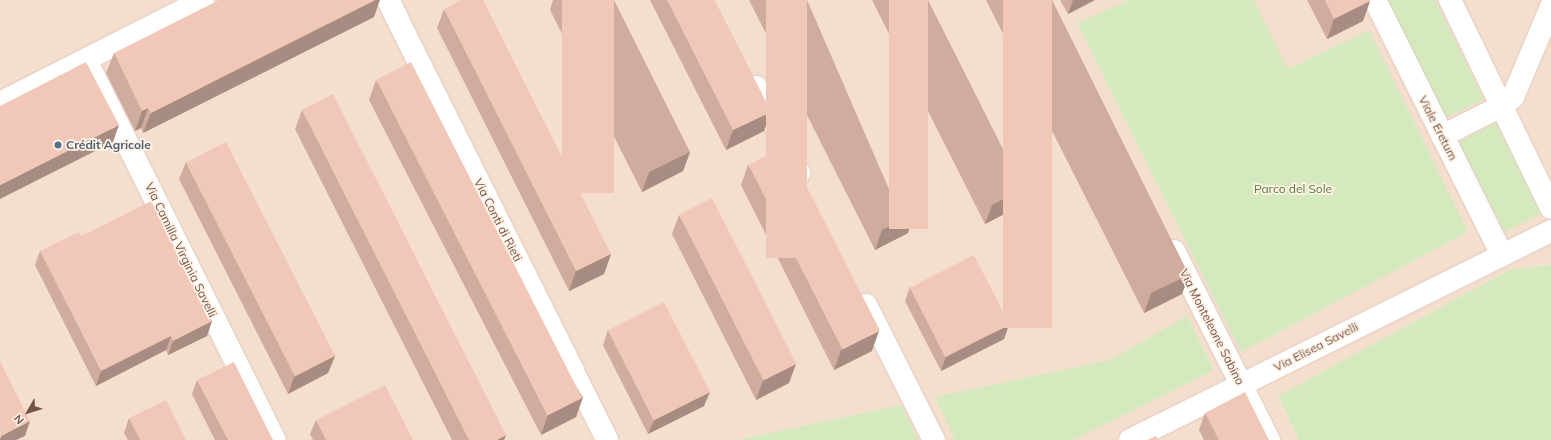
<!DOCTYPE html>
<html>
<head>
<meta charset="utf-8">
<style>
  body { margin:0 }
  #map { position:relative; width:1551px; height:440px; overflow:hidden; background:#fceee0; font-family:Mulish,sans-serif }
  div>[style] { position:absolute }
  .residential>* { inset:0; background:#f4dfcf }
  .green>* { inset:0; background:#d5e9bf; transform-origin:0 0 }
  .roads { filter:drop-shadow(0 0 1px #e2cbbf) drop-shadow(0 0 1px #e2cbbf) }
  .minor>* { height:22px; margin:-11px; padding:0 11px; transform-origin:11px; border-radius:11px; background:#fff }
  .wall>* { inset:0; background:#cfac9e }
  .shaded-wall>* { inset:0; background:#a98c81 }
  .building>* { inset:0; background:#f1c8b8; transform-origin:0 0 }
  .dots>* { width:11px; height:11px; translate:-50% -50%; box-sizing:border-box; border:2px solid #fff3e6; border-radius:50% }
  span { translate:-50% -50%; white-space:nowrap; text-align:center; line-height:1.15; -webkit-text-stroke:3.5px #fff3e6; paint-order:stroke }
  .street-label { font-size:12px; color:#735248 }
  .service-label { font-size:12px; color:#4e5e75; font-weight:700 }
  .left { translate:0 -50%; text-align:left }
  .park-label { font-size:12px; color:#577840 }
  .north { position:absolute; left:8px; top:392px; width:40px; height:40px; -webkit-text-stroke:3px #fff3e6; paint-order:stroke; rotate:231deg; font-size:11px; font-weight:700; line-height:16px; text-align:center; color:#735248 }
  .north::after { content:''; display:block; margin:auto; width:14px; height:18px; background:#735248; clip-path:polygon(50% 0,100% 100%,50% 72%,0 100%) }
</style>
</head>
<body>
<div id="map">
  <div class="residential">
    <i style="clip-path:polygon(0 0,1551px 0,1551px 265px,1511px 269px,1278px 397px,1299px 440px,0 440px)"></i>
  </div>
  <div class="green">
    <i style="clip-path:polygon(1129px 0,1254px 0,1288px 69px,1369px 30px,1468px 232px,1241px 352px,1077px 23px)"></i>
    <i style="clip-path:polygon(1387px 0,1435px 0,1484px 99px,1445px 118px)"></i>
    <i style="left:1496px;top:123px;width:101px;height:42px;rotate:63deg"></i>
    <i style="clip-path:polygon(1551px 265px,1551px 440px,1299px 440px,1278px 396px,1511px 269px)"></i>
    <i style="clip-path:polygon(1187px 316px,1214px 370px,1073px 440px,955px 440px,935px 397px,1110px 360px)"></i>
    <i style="clip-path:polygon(901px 405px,918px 440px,738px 440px)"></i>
  </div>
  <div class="roads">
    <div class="minor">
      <i style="left:388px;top:0;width:491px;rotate:63.5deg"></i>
      <i style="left:1375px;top:0;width:285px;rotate:63.5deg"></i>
      <i style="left:1450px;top:0;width:231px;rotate:64.1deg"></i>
      <i style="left:86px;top:60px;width:424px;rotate:63.6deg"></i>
      <i style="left:756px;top:87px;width:96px;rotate:63.4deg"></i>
      <i style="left:0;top:103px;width:228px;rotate:-26.9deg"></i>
      <i style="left:1442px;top:136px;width:67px;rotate:-26.6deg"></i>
      <i style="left:1502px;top:106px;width:14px;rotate:-39deg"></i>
      <i style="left:1513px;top:97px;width:98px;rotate:-67.1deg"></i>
      <i style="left:1174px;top:251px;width:212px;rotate:63.3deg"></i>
      <i style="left:866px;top:305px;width:151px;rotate:63.3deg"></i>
      <i style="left:1130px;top:440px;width:470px;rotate:-26.4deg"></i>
    </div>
  </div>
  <div class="wall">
    <i style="clip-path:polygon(553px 0,614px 0,690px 152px,683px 171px,642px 192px,550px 10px)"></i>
    <i style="clip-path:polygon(650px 0,714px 0,771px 112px,764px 131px,726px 150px)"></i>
    <i style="clip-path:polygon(749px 0,807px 0,908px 233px,875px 250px)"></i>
    <i style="clip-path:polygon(872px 0,928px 0,1023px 189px,1016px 208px,985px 224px)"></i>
    <i style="clip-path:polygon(986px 0,1052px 0,1189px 275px,1182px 294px,1144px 313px)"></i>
    <i style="clip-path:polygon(1060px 0,1095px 0,1068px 14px)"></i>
    <i style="clip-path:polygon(1307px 0,1370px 0,1370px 1px,1363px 21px,1327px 39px)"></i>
    <i style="clip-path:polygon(444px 9px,611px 254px,604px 274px,569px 291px,437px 28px)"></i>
    <i style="clip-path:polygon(374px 17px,143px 133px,141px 128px,135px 131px,106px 73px,114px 53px)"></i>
    <i style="clip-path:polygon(376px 80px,583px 397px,576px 417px,541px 435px,369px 100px)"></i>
    <i style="clip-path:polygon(302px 110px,504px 440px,452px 440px,295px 129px)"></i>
    <i style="clip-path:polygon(186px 162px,335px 356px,328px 373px,288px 394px,179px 179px)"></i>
    <i style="clip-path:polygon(748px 165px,872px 351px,834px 370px,741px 185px)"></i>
    <i style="clip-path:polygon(679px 215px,789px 383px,756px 400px,672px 234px)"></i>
    <i style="clip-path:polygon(81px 236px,212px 321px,207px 336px,168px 355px,166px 350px,96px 386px,35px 265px,40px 251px)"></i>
    <i style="clip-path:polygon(910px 287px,1004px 339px,941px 371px,905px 301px)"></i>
    <i style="clip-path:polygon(608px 330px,704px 406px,648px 434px,603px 345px)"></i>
    <i style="clip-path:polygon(197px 380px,273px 440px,215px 440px,192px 394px)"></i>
    <i style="clip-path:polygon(1205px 413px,1269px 440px,1204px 440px,1199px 430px)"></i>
    <i style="clip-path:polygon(129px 418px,186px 440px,128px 440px,124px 433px)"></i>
    <i style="clip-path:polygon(316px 420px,413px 440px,313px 440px,310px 434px)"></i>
  </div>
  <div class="shaded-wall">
    <i style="clip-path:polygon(375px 0,380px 0,374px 17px,143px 133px,151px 113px)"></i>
    <i style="clip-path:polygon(1073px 0,1095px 0,1068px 14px)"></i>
    <i style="clip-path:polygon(1370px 1px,1363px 21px,1327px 39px,1334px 19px)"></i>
    <i style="clip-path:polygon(148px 108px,141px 128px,135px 131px,142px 111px)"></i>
    <i style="clip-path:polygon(771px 112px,764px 131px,726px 150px,733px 130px)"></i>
    <i style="clip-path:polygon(119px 125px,113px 142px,0 199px,0 185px)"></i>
    <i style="clip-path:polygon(690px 152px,683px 171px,642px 192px,649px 172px)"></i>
    <i style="clip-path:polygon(1023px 189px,1016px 208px,985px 224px,992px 205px)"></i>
    <i style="clip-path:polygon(915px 213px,908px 233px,875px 250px,882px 230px)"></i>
    <i style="clip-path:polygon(611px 254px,604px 274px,569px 291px,576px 271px)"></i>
    <i style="clip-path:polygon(1189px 275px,1182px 294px,1144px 313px,1151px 293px)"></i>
    <i style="clip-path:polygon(212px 321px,207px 336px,168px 355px,173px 341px)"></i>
    <i style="clip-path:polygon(1009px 325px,1004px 339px,941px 371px,946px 356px)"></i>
    <i style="clip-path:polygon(879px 331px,872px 351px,834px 370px,841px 350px)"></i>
    <i style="clip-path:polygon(171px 336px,166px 350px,96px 386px,101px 371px)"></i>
    <i style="clip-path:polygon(335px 356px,328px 373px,288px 394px,294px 377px)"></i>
    <i style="clip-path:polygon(796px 364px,789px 383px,756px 400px,763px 380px)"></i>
    <i style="clip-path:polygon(710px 392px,704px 406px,648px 434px,654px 420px)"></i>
    <i style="clip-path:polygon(583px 397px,576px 417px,541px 435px,548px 415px)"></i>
    <i style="clip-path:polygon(30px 421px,25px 436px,16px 440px,0 440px,1px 436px)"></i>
    <i style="clip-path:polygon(506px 435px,504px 440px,497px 440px)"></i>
  </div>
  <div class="building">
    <i style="clip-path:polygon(219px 0,375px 0,151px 113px,148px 108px,142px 111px,114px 53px)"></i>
    <i style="clip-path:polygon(461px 0,483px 0,611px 254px,576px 271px,444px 9px)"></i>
    <i style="left:562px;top:0;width:52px;height:193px"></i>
    <i style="clip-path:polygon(667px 0,714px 0,771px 112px,733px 130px)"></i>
    <i style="left:766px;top:0;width:41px;height:258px"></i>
    <i style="left:889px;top:0;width:39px;height:229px"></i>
    <i style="left:1003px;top:0;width:49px;height:328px"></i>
    <i style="clip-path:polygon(1325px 0,1370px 0,1370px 1px,1334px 19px)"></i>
    <i style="clip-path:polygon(86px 62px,119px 125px,0 185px,0 106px)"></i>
    <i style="left:411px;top:62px;width:377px;height:39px;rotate:63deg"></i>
    <i style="clip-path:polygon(333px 94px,506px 435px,497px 440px,469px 440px,302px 110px)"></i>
    <i style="left:226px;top:142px;width:240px;height:45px;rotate:63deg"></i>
    <i style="left:786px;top:146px;width:207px;height:42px;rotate:63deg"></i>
    <i style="left:712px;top:198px;width:186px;height:37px;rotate:63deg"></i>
    <i style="clip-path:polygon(151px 201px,212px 321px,173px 341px,171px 336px,101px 371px,40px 251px,79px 232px,81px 236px)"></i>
    <i style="left:974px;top:255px;width:78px;height:72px;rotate:63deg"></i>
    <i style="left:664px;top:302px;width:101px;height:63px;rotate:63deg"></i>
    <i style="clip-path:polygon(0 361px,30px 421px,1px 436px,0 433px)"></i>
    <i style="clip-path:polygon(234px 362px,273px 440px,228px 440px,197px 380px)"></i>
    <i style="clip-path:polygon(385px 385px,413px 440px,326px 440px,316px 420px)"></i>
    <i style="clip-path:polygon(1245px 392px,1269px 440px,1219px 440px,1205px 413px)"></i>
    <i style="clip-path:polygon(166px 400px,186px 440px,140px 440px,129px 418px)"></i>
    <i style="clip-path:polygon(1156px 436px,1158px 440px,1147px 440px)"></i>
  </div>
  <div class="dots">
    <i style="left:58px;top:145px;background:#5c6f8a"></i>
  </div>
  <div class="street-label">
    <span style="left:1438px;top:128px;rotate:63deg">Viale Eretum</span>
    <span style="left:498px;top:220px;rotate:63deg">Via Conti di Rieti</span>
    <span style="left:181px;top:250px;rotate:64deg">Via Camilla Virginia Savelli</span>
    <span style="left:1212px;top:327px;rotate:63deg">Via Monteleone Sabino</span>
    <span style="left:1316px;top:347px;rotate:-27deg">Via Elisea Savelli</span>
  </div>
  <div class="service-label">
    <span class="left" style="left:66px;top:145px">Crédit Agricole</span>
  </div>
  <div class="park-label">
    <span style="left:1293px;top:189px">Parco del Sole</span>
  </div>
  <div class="north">N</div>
</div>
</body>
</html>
